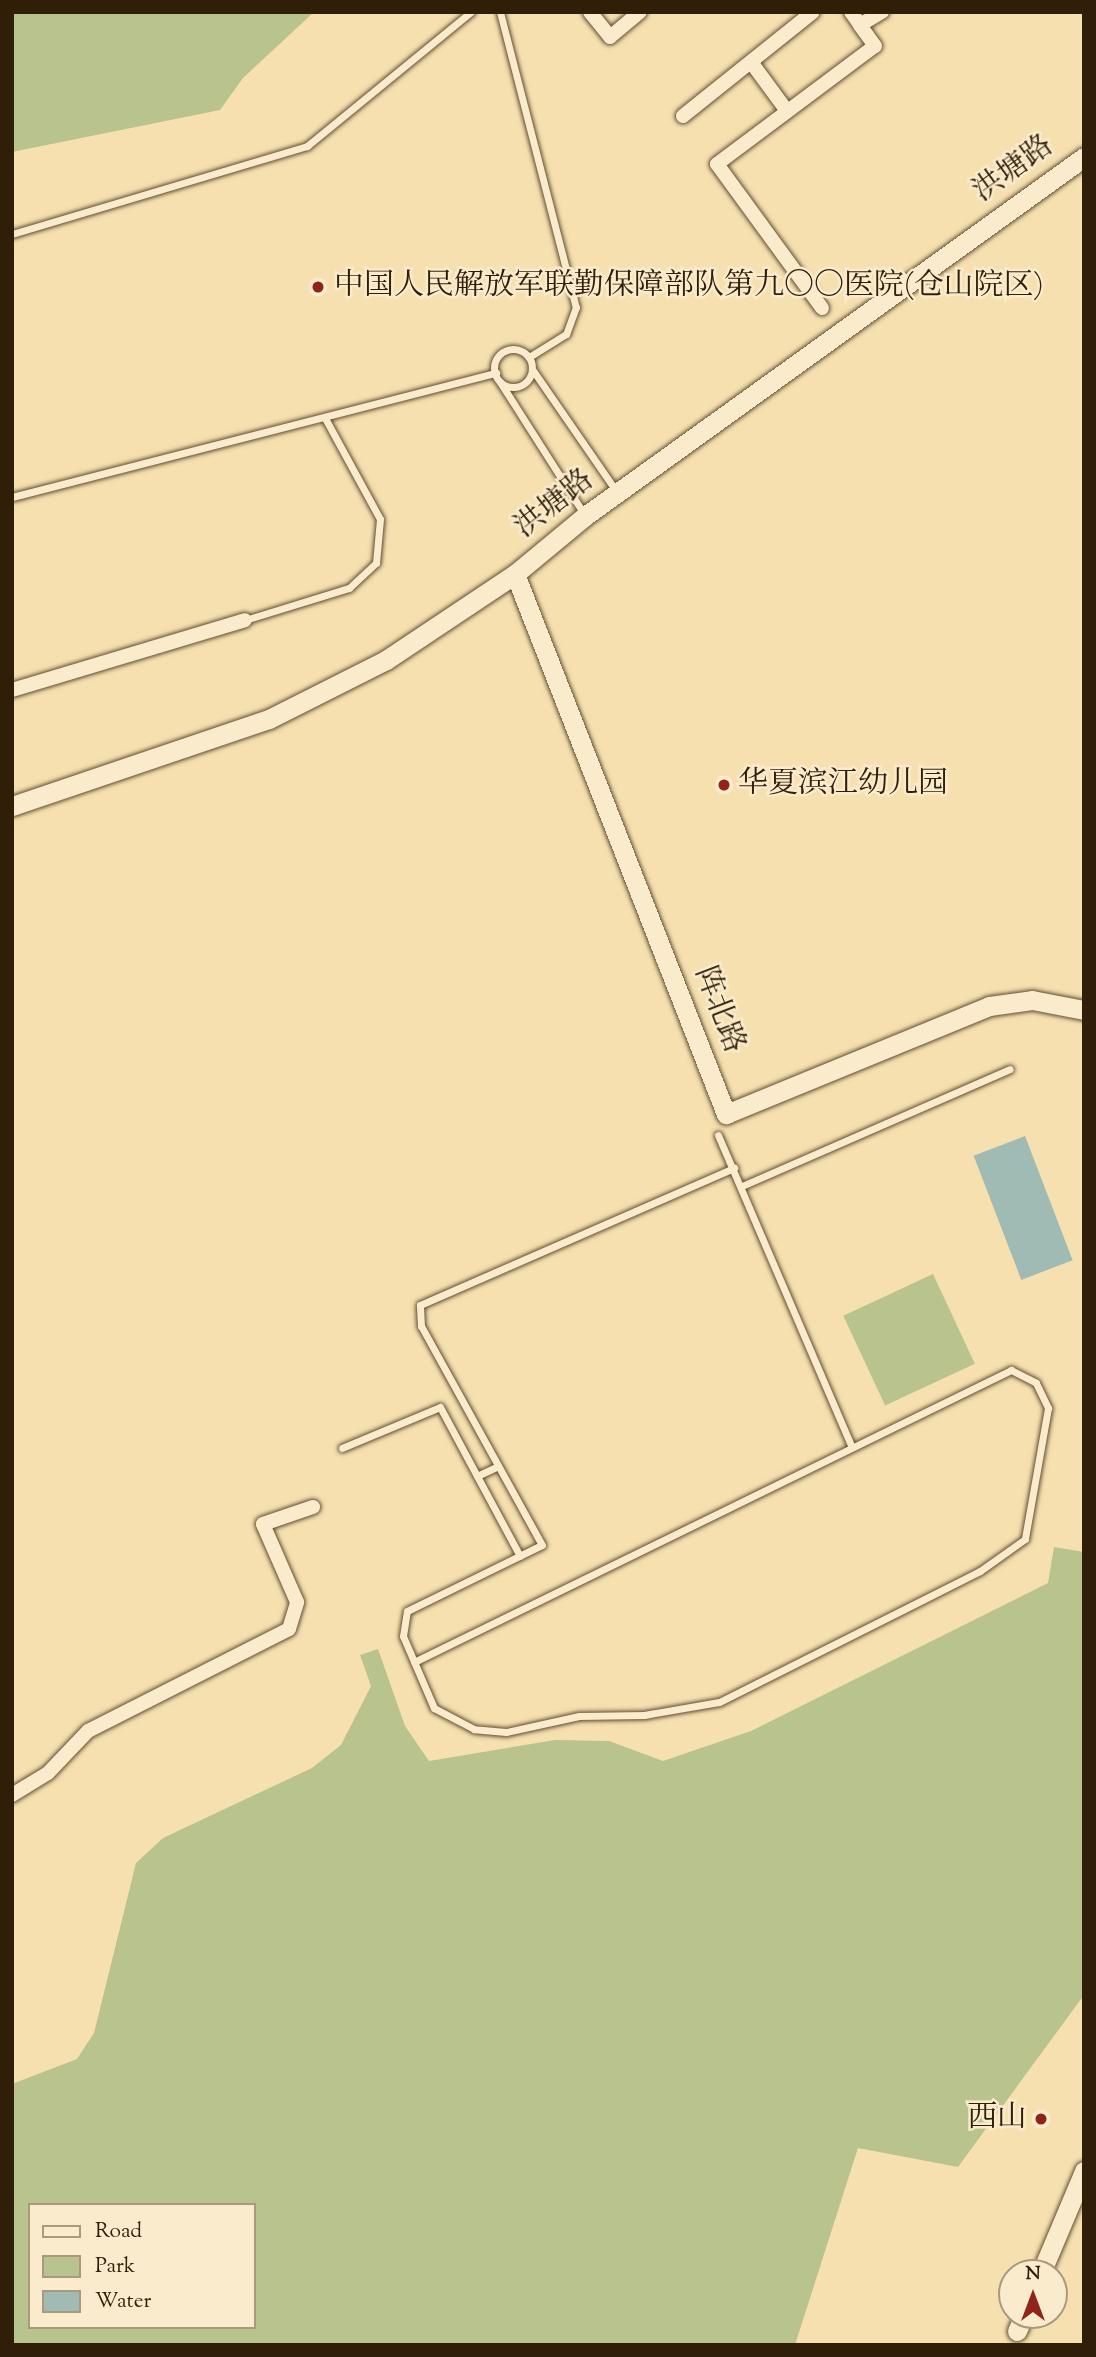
<!DOCTYPE html>
<html>
<head>
<meta charset="utf-8">
<style>
  body { margin:0 }
  #map { position:relative; width:1096px; height:2357px; overflow:hidden; background:#f6e0af; font-family:"Sorts Mill Goudy","Noto Serif SC",serif }
  div>[style] { position:absolute }
  .green>* { inset:0; background:#b9c38d; transform-origin:0 0 }
  .water>* { inset:0; background:#a0bbb4; transform-origin:0 0 }
  .roads { filter:drop-shadow(0 0 2px #624e32) drop-shadow(0 0 2px #624e32) }
  .lane>* { height:7px; margin:-3.5px; padding:0 3.5px; transform-origin:3.5px; border-radius:3.5px; background:#f9ebcb }
  .lane>.ring { margin:-3.5px; padding:0; box-sizing:content-box; background:none; border:7px solid #f9ebcb; border-radius:50% }
  .street>* { height:14px; margin:-7px; padding:0 7px; transform-origin:7px; border-radius:7px; background:#f9ebcb }
  .secondary>* { height:19px; margin:-9.5px; padding:0 9.5px; transform-origin:9.5px; border-radius:9.5px; background:#f9ebcb }
  .dots>* { width:19px; height:19px; translate:-50% -50%; box-sizing:border-box; border:4px solid #f9ebcb; border-radius:50% }
  span { translate:-50% -50%; white-space:nowrap; text-align:center; line-height:1.15; -webkit-text-stroke:5px #f9ebcb; paint-order:stroke }
  .street-label { font-size:30px; color:#301e09 }
  .poi-label { font-size:30px; color:#301e09 }
  .left { translate:0 -50%; text-align:left }
  .right { translate:-100% -50%; text-align:right }
  .frame { position:absolute; inset:0; border:14px solid #301e09; pointer-events:none }
  .legend { position:absolute; left:28px; top:2203px; width:228px; height:126px; box-sizing:border-box; background:#f9ebcb; border:2px solid #a9997d; margin:0; padding:9px 12px; list-style:none; font-size:21px; color:#301e09 }
  .legend li { display:flex; align-items:center; gap:14px; height:35px }
  .legend b { width:35px; border:2px solid #a9997d }
  .north { position:absolute; left:998px; top:2259px; width:70px; height:70px; box-sizing:border-box; background:#f9ebcb; border:2px solid #a9997d; border-radius:50%; rotate:0deg; font-size:19px; font-weight:700; line-height:28px; text-align:center; color:#301e09 }
  .north::after { content:''; display:block; margin:auto; width:24px; height:32px; background:#8f2418; clip-path:polygon(50% 0,100% 100%,50% 72%,0 100%) }
</style>
</head>
<body>
<div id="map">
  <div class="green">
    <i style="clip-path:polygon(12px 12px,314px 12px,243px 78px,220px 110px,12px 152px)"></i>
    <i style="left:933px;top:1274px;width:99px;height:99px;rotate:65deg"></i>
    <i style="clip-path:polygon(evenodd,1054px 1547px,1084px 1552px,1084px 1995px,958px 2167px,858px 2148px,795px 2345px,12px 2345px,12px 2084px,77px 2059px,94px 2033px,136px 1863px,163px 1838px,312px 1768px,341px 1745px,371px 1686px,360px 1655px,378px 1649px,405px 1726px,429px 1761px,555px 1740px,609px 1741px,663px 1761px,751px 1731px,1048px 1583px,1054px 1547px,30px 2205px,254px 2205px,254px 2327px,30px 2327px,30px 2205px)"></i>
  </div>
  <div class="water">
    <i style="left:1025px;top:1136px;width:133px;height:55px;rotate:69deg"></i>
  </div>
  <div class="roads">
    <div class="lane">
      <i style="left:500px;top:12px;width:305px;rotate:75.6deg"></i>
      <i style="left:576px;top:307px;width:29px;rotate:110deg"></i>
      <i style="left:566px;top:334px;width:44px;rotate:148.1deg"></i>
      <i style="left:12px;top:234px;width:308px;rotate:-16.6deg"></i>
      <i style="left:307px;top:146px;width:212px;rotate:-39.3deg"></i>
      <i class="ring" style="left:494px;top:349px;width:31px;height:31px"></i>
      <i style="left:532px;top:369px;width:150px;rotate:55.4deg"></i>
      <i style="left:500px;top:382px;width:156px;rotate:57.5deg"></i>
      <i style="left:12px;top:497px;width:500px;rotate:-14.4deg"></i>
      <i style="left:245px;top:620px;width:109px;rotate:-17.1deg"></i>
      <i style="left:349px;top:588px;width:37px;rotate:-43deg"></i>
      <i style="left:376px;top:563px;width:44px;rotate:-84.8deg"></i>
      <i style="left:380px;top:519px;width:115px;rotate:-118.6deg"></i>
      <i style="left:718px;top:1135px;width:337px;rotate:66.8deg"></i>
      <i style="left:742px;top:1186px;width:292px;rotate:-23.6deg"></i>
      <i style="left:342px;top:1448px;width:106px;rotate:-22.7deg"></i>
      <i style="left:440px;top:1407px;width:169px;rotate:61.8deg"></i>
      <i style="left:477px;top:1476px;width:23px;rotate:-25deg"></i>
      <i style="left:414px;top:1662px;width:665px;rotate:-26.06deg"></i>
      <i style="left:1011px;top:1370px;width:28px;rotate:27deg"></i>
      <i style="left:1036px;top:1383px;width:28px;rotate:64deg"></i>
      <i style="left:1048px;top:1408px;width:133px;rotate:100deg"></i>
      <i style="left:1025px;top:1539px;width:55px;rotate:144.6deg"></i>
      <i style="left:980px;top:1571px;width:292px;rotate:153.3deg"></i>
      <i style="left:719px;top:1702px;width:76px;rotate:170.2deg"></i>
      <i style="left:644px;top:1715px;width:65px;rotate:179.1deg"></i>
      <i style="left:579px;top:1716px;width:75px;rotate:167.6deg"></i>
      <i style="left:506px;top:1732px;width:32px;rotate:-175deg"></i>
      <i style="left:474px;top:1729px;width:45px;rotate:-152.3deg"></i>
      <i style="left:434px;top:1708px;width:78px;rotate:-113.3deg"></i>
      <i style="left:403px;top:1636px;width:25px;rotate:-81deg"></i>
      <i style="left:407px;top:1611px;width:150px;rotate:-26.1deg"></i>
      <i style="left:542px;top:1545px;width:250px;rotate:-118.9deg"></i>
      <i style="left:421px;top:1326px;width:21px;rotate:-93deg"></i>
      <i style="left:420px;top:1305px;width:343px;rotate:-23.6deg"></i>
    </div>
    <div class="street">
      <i style="left:590px;top:12px;width:32px;rotate:51deg"></i>
      <i style="left:610px;top:37px;width:39px;rotate:-40deg"></i>
      <i style="left:851px;top:12px;width:16px;rotate:55deg"></i>
      <i style="left:751px;top:62px;width:61px;rotate:53.7deg"></i>
      <i style="left:683px;top:116px;width:166px;rotate:-38.7deg"></i>
      <i style="left:822px;top:308px;width:178px;rotate:-126.1deg"></i>
      <i style="left:717px;top:164px;width:197px;rotate:-36.8deg"></i>
      <i style="left:875px;top:46px;width:26px;rotate:-126deg"></i>
      <i style="left:860px;top:25px;width:26px;rotate:-31deg"></i>
      <i style="left:12px;top:690px;width:243px;rotate:-16.7deg"></i>
      <i style="left:12px;top:1795px;width:42px;rotate:-31.4deg"></i>
      <i style="left:48px;top:1773px;width:58px;rotate:-46.4deg"></i>
      <i style="left:88px;top:1731px;width:225px;rotate:-26.9deg"></i>
      <i style="left:289px;top:1629px;width:28px;rotate:-73deg"></i>
      <i style="left:297px;top:1602px;width:85px;rotate:-113.6deg"></i>
      <i style="left:263px;top:1524px;width:53px;rotate:-18.8deg"></i>
    </div>
    <div class="secondary">
      <i style="left:515px;top:574px;width:580px;rotate:68.66deg"></i>
      <i style="left:726px;top:1114px;width:284px;rotate:-22.3deg"></i>
      <i style="left:989px;top:1006px;width:43px;rotate:-7.9deg"></i>
      <i style="left:1032px;top:1000px;width:53px;rotate:10.9deg"></i>
      <i style="left:12px;top:806px;width:271px;rotate:-18.7deg"></i>
      <i style="left:269px;top:719px;width:131px;rotate:-26.8deg"></i>
      <i style="left:386px;top:660px;width:155px;rotate:-33.7deg"></i>
      <i style="left:515px;top:574px;width:91px;rotate:-39.6deg"></i>
      <i style="left:585px;top:516px;width:615px;rotate:-35.73deg"></i>
      <i style="left:1041px;top:2273px;width:111px;rotate:-67.1deg"></i>
      <i style="left:1017px;top:2331px;width:17px;rotate:-66deg"></i>
    </div>
  </div>
  <div class="dots">
    <i style="left:318px;top:287px;background:#8f2418"></i>
    <i style="left:724px;top:785px;background:#8f2418"></i>
    <i style="left:1041px;top:2119px;background:#8f2418"></i>
  </div>
  <div class="street-label">
    <span style="left:1014px;top:170px;rotate:-36deg">洪塘路</span>
    <span style="left:555px;top:505px;rotate:-38deg">洪塘路</span>
    <span style="left:718px;top:1010px;rotate:69deg">阵北路</span>
  </div>
  <div class="poi-label">
    <span class="left" style="left:334px;top:287px">中国人民解放军联勤保障部队第九〇〇医院(仓山院区)</span>
    <span class="left" style="left:738px;top:785px">华夏滨江幼儿园</span>
    <span class="right" style="left:1027px;top:2119px">西山</span>
  </div>
  <div class="frame"></div>
  <ul class="legend">
  <li><b style="height:9px;background:#f9ebcb"></b>Road</li>
  <li><b style="height:19px;background:#b9c38d"></b>Park</li>
  <li><b style="height:19px;background:#a0bbb4"></b>Water</li>
  </ul>
  <div class="north">N</div>
</div>
</body>
</html>
